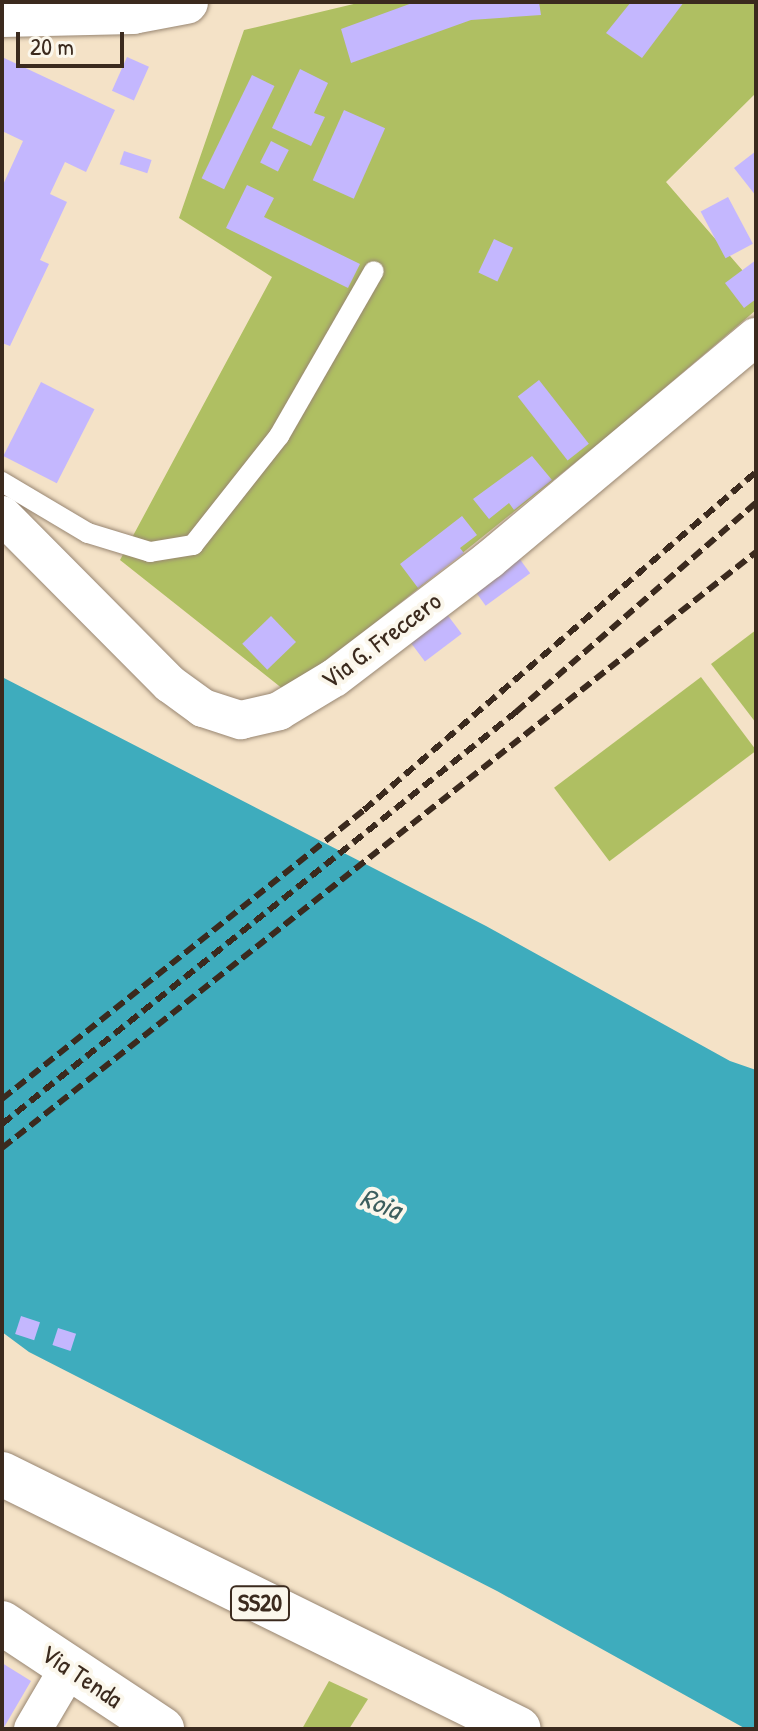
<!DOCTYPE html>
<html>
<head>
<meta charset="utf-8">
<style>
  body { margin:0 }
  #map { position:relative; width:758px; height:1731px; overflow:hidden; background:#f4e2c7; font-family:"Patrick Hand",sans-serif }
  div>[style] { position:absolute }
  .green>* { inset:0; background:#afbf62; transform-origin:0 0 }
  .water>* { inset:0; background:#3eacbd }
  .building>* { inset:0; background:#c4b7fe; transform-origin:0 0 }
  .roads { filter:drop-shadow(0 0 2px #988672) drop-shadow(0 0 2px #988672) }
  .lane>* { height:20px; margin:-10px; padding:0 10px; transform-origin:10px; border-radius:10px; background:#fff }
  .street>* { height:38px; margin:-19px; padding:0 19px; transform-origin:19px; border-radius:19px; background:#fff }
  .secondary>* { height:44px; margin:-22px; padding:0 22px; transform-origin:22px; border-radius:22px; background:#fff }
  .primary>* { height:44px; margin:-22px; padding:0 22px; transform-origin:22px; border-radius:22px; background:#fff }
  .rail>* { height:6px; margin-top:-3px; transform-origin:0; background:repeating-linear-gradient(90deg,#3b2a1e 0 12px,transparent 0 18px) }
  span { translate:-50% -50%; white-space:nowrap; text-align:center; line-height:1.15; -webkit-text-stroke:8px #fbf7ec; paint-order:stroke }
  .shield-label span { padding:2px 6px; background:#fbf7ec; border:2px solid; border-radius:6px; -webkit-text-stroke-width:0 }
  .shield-label { font-size:24px; color:#3b2a1e; font-weight:700 }
  .street-label { font-size:26px; color:#3b2a1e }
  .water-label { font-size:28px; color:#3c5e5e; font-style:italic }
  .frame { position:absolute; inset:0; border:4px solid #3b2a1e; pointer-events:none }
  .scale { position:absolute; left:16px; top:32px; width:108px; height:36px; box-sizing:border-box; border:4px solid #3b2a1e; border-top:0; padding-left:10px; font-size:24px; line-height:28px; white-space:nowrap; color:#3b2a1e; -webkit-text-stroke:6px #fbf7ec; paint-order:stroke }
</style>
</head>
<body>
<div id="map">
  <div class="green">
    <i style="clip-path:polygon(362px 2px,756px 2px,756px 93px,666px 182px,756px 286px,756px 310px,607px 437px,288px 693px,120px 560px,272px 277px,179px 218px,244px 30px)"></i>
    <i style="clip-path:polygon(756px 630px,756px 723px,711px 664px)"></i>
    <i style="left:701px;top:677px;width:92px;height:184px;rotate:53deg"></i>
    <i style="clip-path:polygon(329px 1681px,368px 1699px,349px 1729px,302px 1729px)"></i>
  </div>
  <div class="water">
    <i style="clip-path:polygon(2px 677px,486px 926px,730px 1061px,756px 1070px,756px 1729px,746px 1729px,497px 1591px,29px 1352px,2px 1332px)"></i>
  </div>
  <div class="building">
    <i style="clip-path:polygon(415px 2px,539px 2px,541px 15px,471px 20px,351px 63px,341px 29px)"></i>
    <i style="clip-path:polygon(631px 2px,684px 2px,642px 58px,606px 33px)"></i>
    <i style="clip-path:polygon(2px 57px,115px 110px,86px 172px,65px 162px,50px 194px,67px 202px,40px 260px,49px 264px,10px 346px,2px 343px,2px 187px,23px 141px,2px 131px)"></i>
    <i style="left:127px;top:57px;width:24px;height:37px;rotate:24deg"></i>
    <i style="clip-path:polygon(300px 69px,328px 83px,314px 113px,325px 117px,311px 146px,272px 128px)"></i>
    <i style="left:252px;top:75px;width:25px;height:115px;rotate:26deg"></i>
    <i style="left:344px;top:110px;width:45px;height:77px;rotate:24deg"></i>
    <i style="left:271px;top:141px;width:20px;height:24px;rotate:27deg"></i>
    <i style="left:124px;top:151px;width:29px;height:14px;rotate:18deg"></i>
    <i style="clip-path:polygon(756px 151px,756px 196px,734px 168px)"></i>
    <i style="clip-path:polygon(247px 185px,274px 198px,264px 217px,360px 264px,348px 288px,226px 228px)"></i>
    <i style="left:728px;top:197px;width:53px;height:31px;rotate:62deg"></i>
    <i style="left:494px;top:239px;width:21px;height:37px;rotate:25deg"></i>
    <i style="clip-path:polygon(756px 260px,756px 299px,744px 308px,725px 283px)"></i>
    <i style="left:539px;top:380px;width:81px;height:27px;rotate:52deg"></i>
    <i style="left:41px;top:382px;width:60px;height:83px;rotate:27deg"></i>
    <i style="clip-path:polygon(532px 456px,552px 480px,514px 510px,509px 503px,489px 519px,473px 499px)"></i>
    <i style="clip-path:polygon(462px 516px,477px 535px,460px 548px,464px 553px,418px 588px,400px 564px)"></i>
    <i style="left:519px;top:558px;width:19px;height:55px;rotate:54deg"></i>
    <i style="left:446px;top:613px;width:26px;height:46px;rotate:53deg"></i>
    <i style="left:271px;top:616px;width:36px;height:40px;rotate:46deg"></i>
    <i style="left:21px;top:1316px;width:20px;height:19px;rotate:18deg"></i>
    <i style="left:58px;top:1328px;width:19px;height:18px;rotate:18deg"></i>
    <i style="clip-path:polygon(2px 1663px,31px 1681px,3px 1729px,2px 1729px)"></i>
  </div>
  <div class="roads">
    <div class="lane">
      <i style="left:2px;top:482px;width:100px;rotate:30.7deg"></i>
      <i style="left:88px;top:533px;width:65px;rotate:17deg"></i>
      <i style="left:150px;top:552px;width:44px;rotate:-9.2deg"></i>
      <i style="left:193px;top:545px;width:139px;rotate:-51.7deg"></i>
      <i style="left:279px;top:436px;width:190px;rotate:-60.1deg"></i>
    </div>
    <div class="street">
      <i style="left:2px;top:515px;width:238px;rotate:45.2deg"></i>
      <i style="left:170px;top:684px;width:41px;rotate:36deg"></i>
      <i style="left:203px;top:708px;width:40px;rotate:18deg"></i>
      <i style="left:241px;top:720px;width:39px;rotate:-13deg"></i>
      <i style="left:279px;top:711px;width:64px;rotate:-31deg"></i>
      <i style="left:334px;top:678px;width:195px;rotate:-37.3deg"></i>
      <i style="left:489px;top:560px;width:348px;rotate:-39.9deg"></i>
      <i style="left:33px;top:1729px;width:73px;rotate:-59.6deg"></i>
    </div>
    <div class="secondary">
      <i style="left:2px;top:1623px;width:192px;rotate:33.5deg"></i>
    </div>
    <div class="primary">
      <i style="left:2px;top:15px;width:131px;rotate:-1.3deg"></i>
      <i style="left:133px;top:12px;width:54px;rotate:-10.7deg"></i>
      <i style="left:2px;top:1474px;width:576px;rotate:26.25deg"></i>
    </div>
  </div>
  <div class="rail">
    <i style="left:2px;top:1099px;width:463px;rotate:-38.6deg"></i>
    <i style="left:364px;top:810px;width:518px;rotate:-40.77deg"></i>
    <i style="left:2px;top:1124px;width:659px;rotate:-38.71deg"></i>
    <i style="left:516px;top:712px;width:318px;rotate:-41.1deg"></i>
    <i style="left:2px;top:1148px;width:961px;rotate:-38.32deg"></i>
  </div>
  <div class="shield-label">
    <span style="left:260px;top:1603px">SS20</span>
  </div>
  <div class="street-label">
    <span style="left:381px;top:640px;rotate:-37deg">Via G. Freccero</span>
    <span style="left:82px;top:1676px;rotate:34deg">Via Tenda</span>
  </div>
  <div class="water-label">
    <span style="left:381px;top:1203px;rotate:21deg">Roia</span>
  </div>
  <div class="frame"></div>
  <div class="scale">20 m</div>
</div>
</body>
</html>
